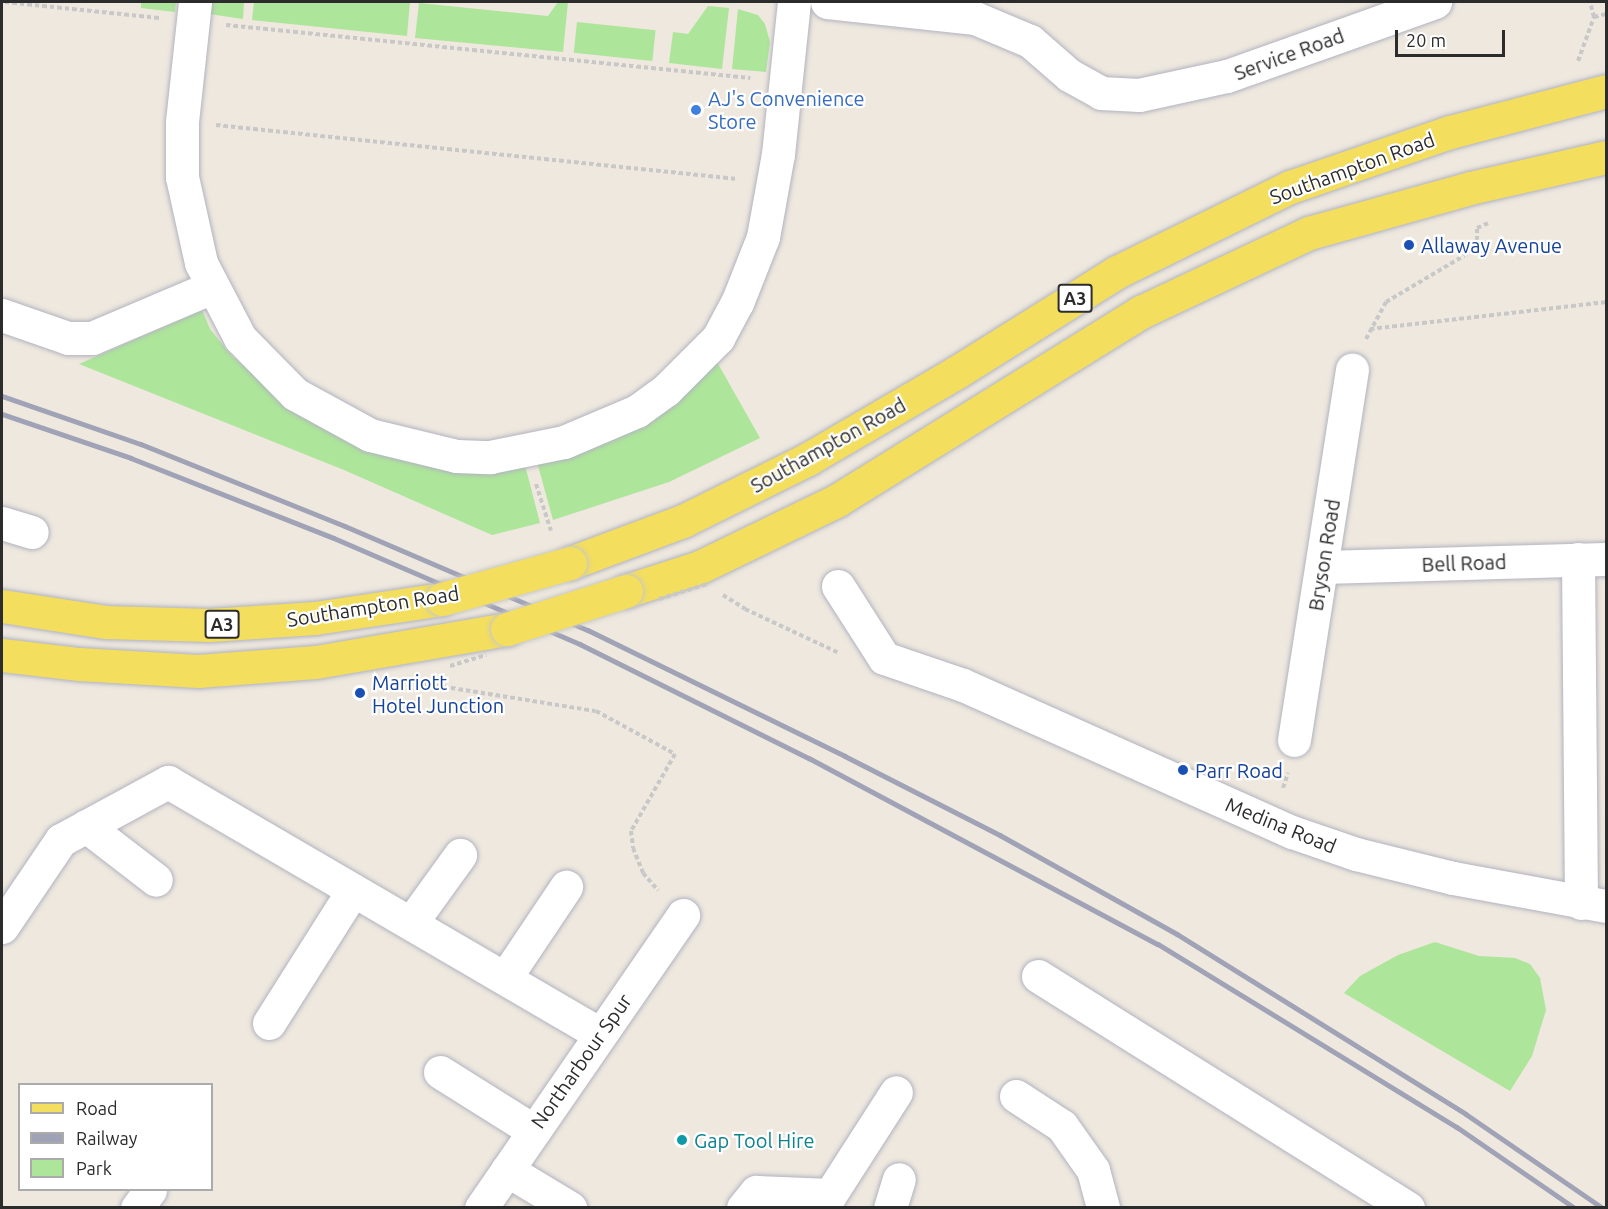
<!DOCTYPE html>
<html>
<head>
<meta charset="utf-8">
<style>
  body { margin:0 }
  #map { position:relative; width:1608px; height:1209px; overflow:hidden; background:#eee8de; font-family:Ubuntu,sans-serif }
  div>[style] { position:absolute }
  .green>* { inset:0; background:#ade59a; transform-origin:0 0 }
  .path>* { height:4px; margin-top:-2px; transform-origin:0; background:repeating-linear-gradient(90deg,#c8c8c8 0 4.5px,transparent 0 7.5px) }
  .roads { filter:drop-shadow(0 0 2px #b2b3c0) drop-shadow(0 0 2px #b2b3c0) }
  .minor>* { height:33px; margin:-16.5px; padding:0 16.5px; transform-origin:16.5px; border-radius:16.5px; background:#fff }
  .major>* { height:33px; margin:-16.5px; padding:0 16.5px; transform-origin:16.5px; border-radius:16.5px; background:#f3de5e }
  .rail>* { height:4.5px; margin:-2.25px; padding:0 2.25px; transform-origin:2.25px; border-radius:2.25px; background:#a0a2b6 }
  .path-bridge>* { height:4px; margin-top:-2px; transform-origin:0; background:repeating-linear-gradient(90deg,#c8c8c8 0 4.5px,transparent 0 7.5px) }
  .bridges { filter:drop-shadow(0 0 2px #c8c8c8) drop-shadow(0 0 2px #c8c8c8) }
  .major-bridge>* { height:33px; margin:-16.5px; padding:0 16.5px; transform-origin:16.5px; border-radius:16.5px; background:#f3de5e }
  .dots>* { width:16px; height:16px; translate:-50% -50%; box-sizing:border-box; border:3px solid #fff; border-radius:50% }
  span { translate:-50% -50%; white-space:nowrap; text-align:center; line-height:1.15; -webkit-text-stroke:4.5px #fff; paint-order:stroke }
  .shield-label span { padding:2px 4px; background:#fff; border:2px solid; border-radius:4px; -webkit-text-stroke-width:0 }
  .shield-label { font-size:18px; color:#2c2c2c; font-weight:700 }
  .street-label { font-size:20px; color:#2c2c2c }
  .shop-label { font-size:20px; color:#366cbe }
  .left { translate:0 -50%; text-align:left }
  .transit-label { font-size:20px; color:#164399 }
  .culture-label { font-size:20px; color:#0d838f }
  .frame { position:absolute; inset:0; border:3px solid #2c2c2c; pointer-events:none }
  .legend { position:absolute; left:18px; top:1083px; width:195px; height:108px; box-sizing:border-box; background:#fff; border:2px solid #ababab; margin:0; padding:8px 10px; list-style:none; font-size:18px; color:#2c2c2c }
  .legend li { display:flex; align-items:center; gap:12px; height:30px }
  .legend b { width:30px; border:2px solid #ababab }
  .scale { position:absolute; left:1395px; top:30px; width:110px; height:27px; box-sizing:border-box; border:3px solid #2c2c2c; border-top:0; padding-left:8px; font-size:18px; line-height:21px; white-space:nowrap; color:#2c2c2c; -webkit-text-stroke:4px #fff; paint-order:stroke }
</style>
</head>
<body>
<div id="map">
  <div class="green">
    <i style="clip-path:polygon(141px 2px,176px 2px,175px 12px,141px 8px)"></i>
    <i style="clip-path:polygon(210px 2px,244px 2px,243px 19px,209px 14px)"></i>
    <i style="clip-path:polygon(254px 2px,410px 2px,407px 36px,252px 20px)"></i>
    <i style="clip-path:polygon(558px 2px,568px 2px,563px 52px,415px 38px,419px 3px,548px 16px)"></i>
    <i style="clip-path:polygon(708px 6px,729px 8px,722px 69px,669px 63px,673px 32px,688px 34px)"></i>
    <i style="clip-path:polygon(738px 9px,758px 15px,765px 24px,770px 42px,766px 72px,732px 69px)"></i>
    <i style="left:577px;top:22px;width:79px;height:31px;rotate:6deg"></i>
    <i style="clip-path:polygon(202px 310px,210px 329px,231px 355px,289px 406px,319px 426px,358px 444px,525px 465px,540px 523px,492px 535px,344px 470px,79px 364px)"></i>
    <i style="clip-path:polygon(713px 355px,760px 438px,669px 482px,553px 520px,537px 462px)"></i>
    <i style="clip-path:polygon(1435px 942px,1479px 956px,1515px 958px,1530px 964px,1540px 978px,1546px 1010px,1532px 1056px,1510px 1091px,1344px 993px,1360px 976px,1398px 955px)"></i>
  </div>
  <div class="path">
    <i style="left:5px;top:2px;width:155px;rotate:5.9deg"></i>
    <i style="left:1594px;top:17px;width:12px;rotate:-14deg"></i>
    <i style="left:226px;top:25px;width:527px;rotate:5.78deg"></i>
    <i style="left:1578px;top:61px;width:47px;rotate:-70deg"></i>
    <i style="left:1594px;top:17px;width:16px;rotate:-105deg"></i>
    <i style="left:216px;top:125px;width:524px;rotate:5.92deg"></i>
    <i style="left:1370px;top:329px;width:238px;rotate:-6.5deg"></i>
    <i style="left:1366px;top:339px;width:42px;rotate:-61.6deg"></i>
    <i style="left:1386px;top:302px;width:106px;rotate:-30.7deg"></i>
    <i style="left:1477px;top:248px;width:20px;rotate:-90deg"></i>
    <i style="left:1477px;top:228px;width:12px;rotate:-24deg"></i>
    <i style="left:536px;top:484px;width:49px;rotate:72.3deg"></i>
    <i style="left:723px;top:595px;width:26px;rotate:32deg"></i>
    <i style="left:745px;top:609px;width:102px;rotate:25.1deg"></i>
    <i style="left:414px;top:682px;width:184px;rotate:9.1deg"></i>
    <i style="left:596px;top:711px;width:90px;rotate:28.6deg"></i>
    <i style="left:675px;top:754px;width:89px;rotate:119.7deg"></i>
    <i style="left:631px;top:831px;width:17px;rotate:83deg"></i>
    <i style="left:633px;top:848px;width:27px;rotate:68deg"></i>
    <i style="left:643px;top:873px;width:23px;rotate:49deg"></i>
    <i style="left:1283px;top:788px;width:16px;rotate:-72deg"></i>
  </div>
  <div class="roads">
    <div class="minor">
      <i style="left:195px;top:2px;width:121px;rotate:96.2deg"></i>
      <i style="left:182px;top:122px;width:55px;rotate:90deg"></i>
      <i style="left:182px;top:177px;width:88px;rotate:77.5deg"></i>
      <i style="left:201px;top:263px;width:85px;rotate:62.5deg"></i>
      <i style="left:240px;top:338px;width:78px;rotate:45.5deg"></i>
      <i style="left:295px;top:394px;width:85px;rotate:28.7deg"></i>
      <i style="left:370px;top:435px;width:89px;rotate:13.7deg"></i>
      <i style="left:456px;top:456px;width:34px;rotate:2deg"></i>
      <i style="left:490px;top:457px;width:76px;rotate:-11.5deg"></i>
      <i style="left:564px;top:442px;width:79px;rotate:-23deg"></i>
      <i style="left:637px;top:411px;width:36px;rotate:-36deg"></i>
      <i style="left:666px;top:390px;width:74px;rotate:-45deg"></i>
      <i style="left:718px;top:338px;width:40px;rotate:-62deg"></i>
      <i style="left:737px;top:303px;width:71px;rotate:-68.5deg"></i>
      <i style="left:763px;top:237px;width:84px;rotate:-79.8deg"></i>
      <i style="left:778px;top:154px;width:153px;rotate:-84deg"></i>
      <i style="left:827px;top:2px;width:149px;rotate:6.2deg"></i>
      <i style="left:975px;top:18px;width:60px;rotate:22.7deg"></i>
      <i style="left:1030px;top:41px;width:52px;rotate:41.1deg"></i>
      <i style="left:1069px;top:75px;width:37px;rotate:29deg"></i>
      <i style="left:1101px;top:93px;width:38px;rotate:3deg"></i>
      <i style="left:1139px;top:95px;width:90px;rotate:-12.2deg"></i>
      <i style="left:1227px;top:76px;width:221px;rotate:-19.6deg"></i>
      <i style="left:2px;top:315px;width:70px;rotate:19.2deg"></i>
      <i style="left:68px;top:338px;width:24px"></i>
      <i style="left:92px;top:338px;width:130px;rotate:-23deg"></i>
      <i style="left:2px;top:523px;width:31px;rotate:17deg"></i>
      <i style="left:1578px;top:559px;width:344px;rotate:89.5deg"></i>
      <i style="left:1322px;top:567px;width:284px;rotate:-1.6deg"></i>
      <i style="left:838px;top:586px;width:85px;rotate:57.4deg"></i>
      <i style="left:884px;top:658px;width:83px;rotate:18.9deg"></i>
      <i style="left:963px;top:685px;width:360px;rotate:24.1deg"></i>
      <i style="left:1292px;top:832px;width:68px;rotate:19deg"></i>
      <i style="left:1356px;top:854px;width:100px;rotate:13.9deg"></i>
      <i style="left:1453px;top:878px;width:156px;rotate:10.4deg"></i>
      <i style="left:1294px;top:740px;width:375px;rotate:-81.1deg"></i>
      <i style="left:86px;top:826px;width:88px;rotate:37.6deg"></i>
      <i style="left:411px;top:923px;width:84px;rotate:-54.2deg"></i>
      <i style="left:2px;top:927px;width:105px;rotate:-55.9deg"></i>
      <i style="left:61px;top:840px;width:122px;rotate:-28.5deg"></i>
      <i style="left:168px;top:782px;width:500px;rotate:30.26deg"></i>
      <i style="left:1038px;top:976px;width:437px;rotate:32.1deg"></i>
      <i style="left:505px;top:978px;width:110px;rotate:-56.2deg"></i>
      <i style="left:269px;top:1023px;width:157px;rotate:-57.7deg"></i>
      <i style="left:440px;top:1072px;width:111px;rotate:32.1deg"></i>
      <i style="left:1016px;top:1096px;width:55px;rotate:33.1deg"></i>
      <i style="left:1062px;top:1126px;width:54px;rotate:54.8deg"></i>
      <i style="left:1093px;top:1170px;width:39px;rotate:75deg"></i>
      <i style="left:507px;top:1170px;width:74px;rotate:31.1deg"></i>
      <i style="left:137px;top:1208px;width:22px;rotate:-54deg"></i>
      <i style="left:481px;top:1208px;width:356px;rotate:-55.4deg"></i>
      <i style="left:743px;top:1208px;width:21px;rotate:-51deg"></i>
      <i style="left:756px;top:1192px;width:74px;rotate:2.3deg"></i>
      <i style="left:830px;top:1195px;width:122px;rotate:-57.3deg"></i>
      <i style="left:890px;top:1208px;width:30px;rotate:-73deg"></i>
    </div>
    <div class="major">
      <i style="left:570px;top:563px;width:121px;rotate:-20.4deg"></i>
      <i style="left:683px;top:521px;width:140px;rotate:-26.4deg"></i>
      <i style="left:808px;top:459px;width:173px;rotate:-30.3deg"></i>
      <i style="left:957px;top:372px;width:189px;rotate:-32deg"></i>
      <i style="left:1117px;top:272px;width:193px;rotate:-26.2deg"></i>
      <i style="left:1290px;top:187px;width:169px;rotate:-19deg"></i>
      <i style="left:1450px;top:132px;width:161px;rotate:-14.7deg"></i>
      <i style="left:626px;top:591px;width:78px;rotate:-18deg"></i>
      <i style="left:700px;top:567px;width:151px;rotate:-25.9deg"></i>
      <i style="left:836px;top:501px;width:359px;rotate:-31.8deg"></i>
      <i style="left:1141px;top:312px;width:186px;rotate:-25.2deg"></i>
      <i style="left:1309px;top:233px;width:167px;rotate:-15.6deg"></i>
      <i style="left:1470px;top:188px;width:139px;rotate:-12.8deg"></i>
      <i style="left:2px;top:606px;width:104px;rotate:8.8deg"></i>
      <i style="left:105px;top:622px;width:105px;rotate:1.6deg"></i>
      <i style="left:210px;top:625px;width:105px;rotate:-3.8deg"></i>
      <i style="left:315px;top:618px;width:128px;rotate:-8.5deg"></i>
      <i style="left:2px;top:655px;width:78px;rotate:6.7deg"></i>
      <i style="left:79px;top:664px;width:119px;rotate:3.4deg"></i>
      <i style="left:198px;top:671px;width:118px;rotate:-4.4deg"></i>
      <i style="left:316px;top:662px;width:194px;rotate:-9.8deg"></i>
    </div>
  </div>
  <div class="rail">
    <i style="left:2px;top:396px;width:147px;rotate:19.1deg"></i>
    <i style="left:141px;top:444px;width:220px;rotate:21.9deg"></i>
    <i style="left:345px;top:526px;width:264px;rotate:23.2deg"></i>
    <i style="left:588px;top:630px;width:286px;rotate:26.1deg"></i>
    <i style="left:845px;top:756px;width:174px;rotate:27deg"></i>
    <i style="left:1000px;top:835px;width:203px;rotate:29.2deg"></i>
    <i style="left:1177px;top:934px;width:340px;rotate:31.9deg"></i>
    <i style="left:1466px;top:1114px;width:166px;rotate:34.5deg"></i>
    <i style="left:2px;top:414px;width:136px;rotate:18.8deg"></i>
    <i style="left:131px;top:458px;width:218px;rotate:21.5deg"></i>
    <i style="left:334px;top:538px;width:268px;rotate:23.3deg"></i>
    <i style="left:580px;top:644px;width:256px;rotate:26.5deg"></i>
    <i style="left:809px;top:758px;width:395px;rotate:28.1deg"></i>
    <i style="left:1158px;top:944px;width:351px;rotate:31.5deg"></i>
    <i style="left:1457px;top:1127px;width:143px;rotate:34.5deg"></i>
  </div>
  <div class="path-bridge">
    <i style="left:659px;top:599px;width:50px;rotate:-17.4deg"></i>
    <i style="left:450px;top:666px;width:38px;rotate:-17deg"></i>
  </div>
  <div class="bridges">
    <div class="major-bridge">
      <i style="left:442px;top:599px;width:133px;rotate:-15.7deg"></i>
      <i style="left:507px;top:629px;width:125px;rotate:-17.7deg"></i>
    </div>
  </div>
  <div class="dots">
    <i style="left:696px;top:110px;background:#3f7fe0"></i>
    <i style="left:1409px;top:245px;background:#1a4fb4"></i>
    <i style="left:360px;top:693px;background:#1a4fb4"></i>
    <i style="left:1183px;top:770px;background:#1a4fb4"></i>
    <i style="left:682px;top:1140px;background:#0f9aa8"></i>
  </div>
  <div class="shield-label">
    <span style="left:1075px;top:298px">A3</span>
    <span style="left:222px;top:624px">A3</span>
  </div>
  <div class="street-label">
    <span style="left:1289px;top:54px;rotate:-20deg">Service Road</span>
    <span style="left:1352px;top:168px;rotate:-20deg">Southampton Road</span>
    <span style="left:828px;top:445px;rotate:-29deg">Southampton Road</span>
    <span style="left:1324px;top:555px;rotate:-81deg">Bryson Road</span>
    <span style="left:1464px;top:563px;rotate:-2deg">Bell Road</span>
    <span style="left:373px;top:606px;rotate:-9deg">Southampton Road</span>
    <span style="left:1281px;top:825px;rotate:22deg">Medina Road</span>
    <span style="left:581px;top:1061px;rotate:-55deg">Northarbour Spur</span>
  </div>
  <div class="shop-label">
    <span class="left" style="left:708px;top:110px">AJ's Convenience<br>Store</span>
  </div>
  <div class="transit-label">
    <span class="left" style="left:1421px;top:245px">Allaway Avenue</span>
    <span class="left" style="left:372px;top:694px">Marriott<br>Hotel Junction</span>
    <span class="left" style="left:1195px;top:770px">Parr Road</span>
  </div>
  <div class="culture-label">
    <span class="left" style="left:694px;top:1140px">Gap Tool Hire</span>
  </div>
  <div class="frame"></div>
  <ul class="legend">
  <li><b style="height:8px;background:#f3de5e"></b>Road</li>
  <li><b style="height:8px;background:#a0a2b6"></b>Railway</li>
  <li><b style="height:16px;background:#ade59a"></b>Park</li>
  </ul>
  <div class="scale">20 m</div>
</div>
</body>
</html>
